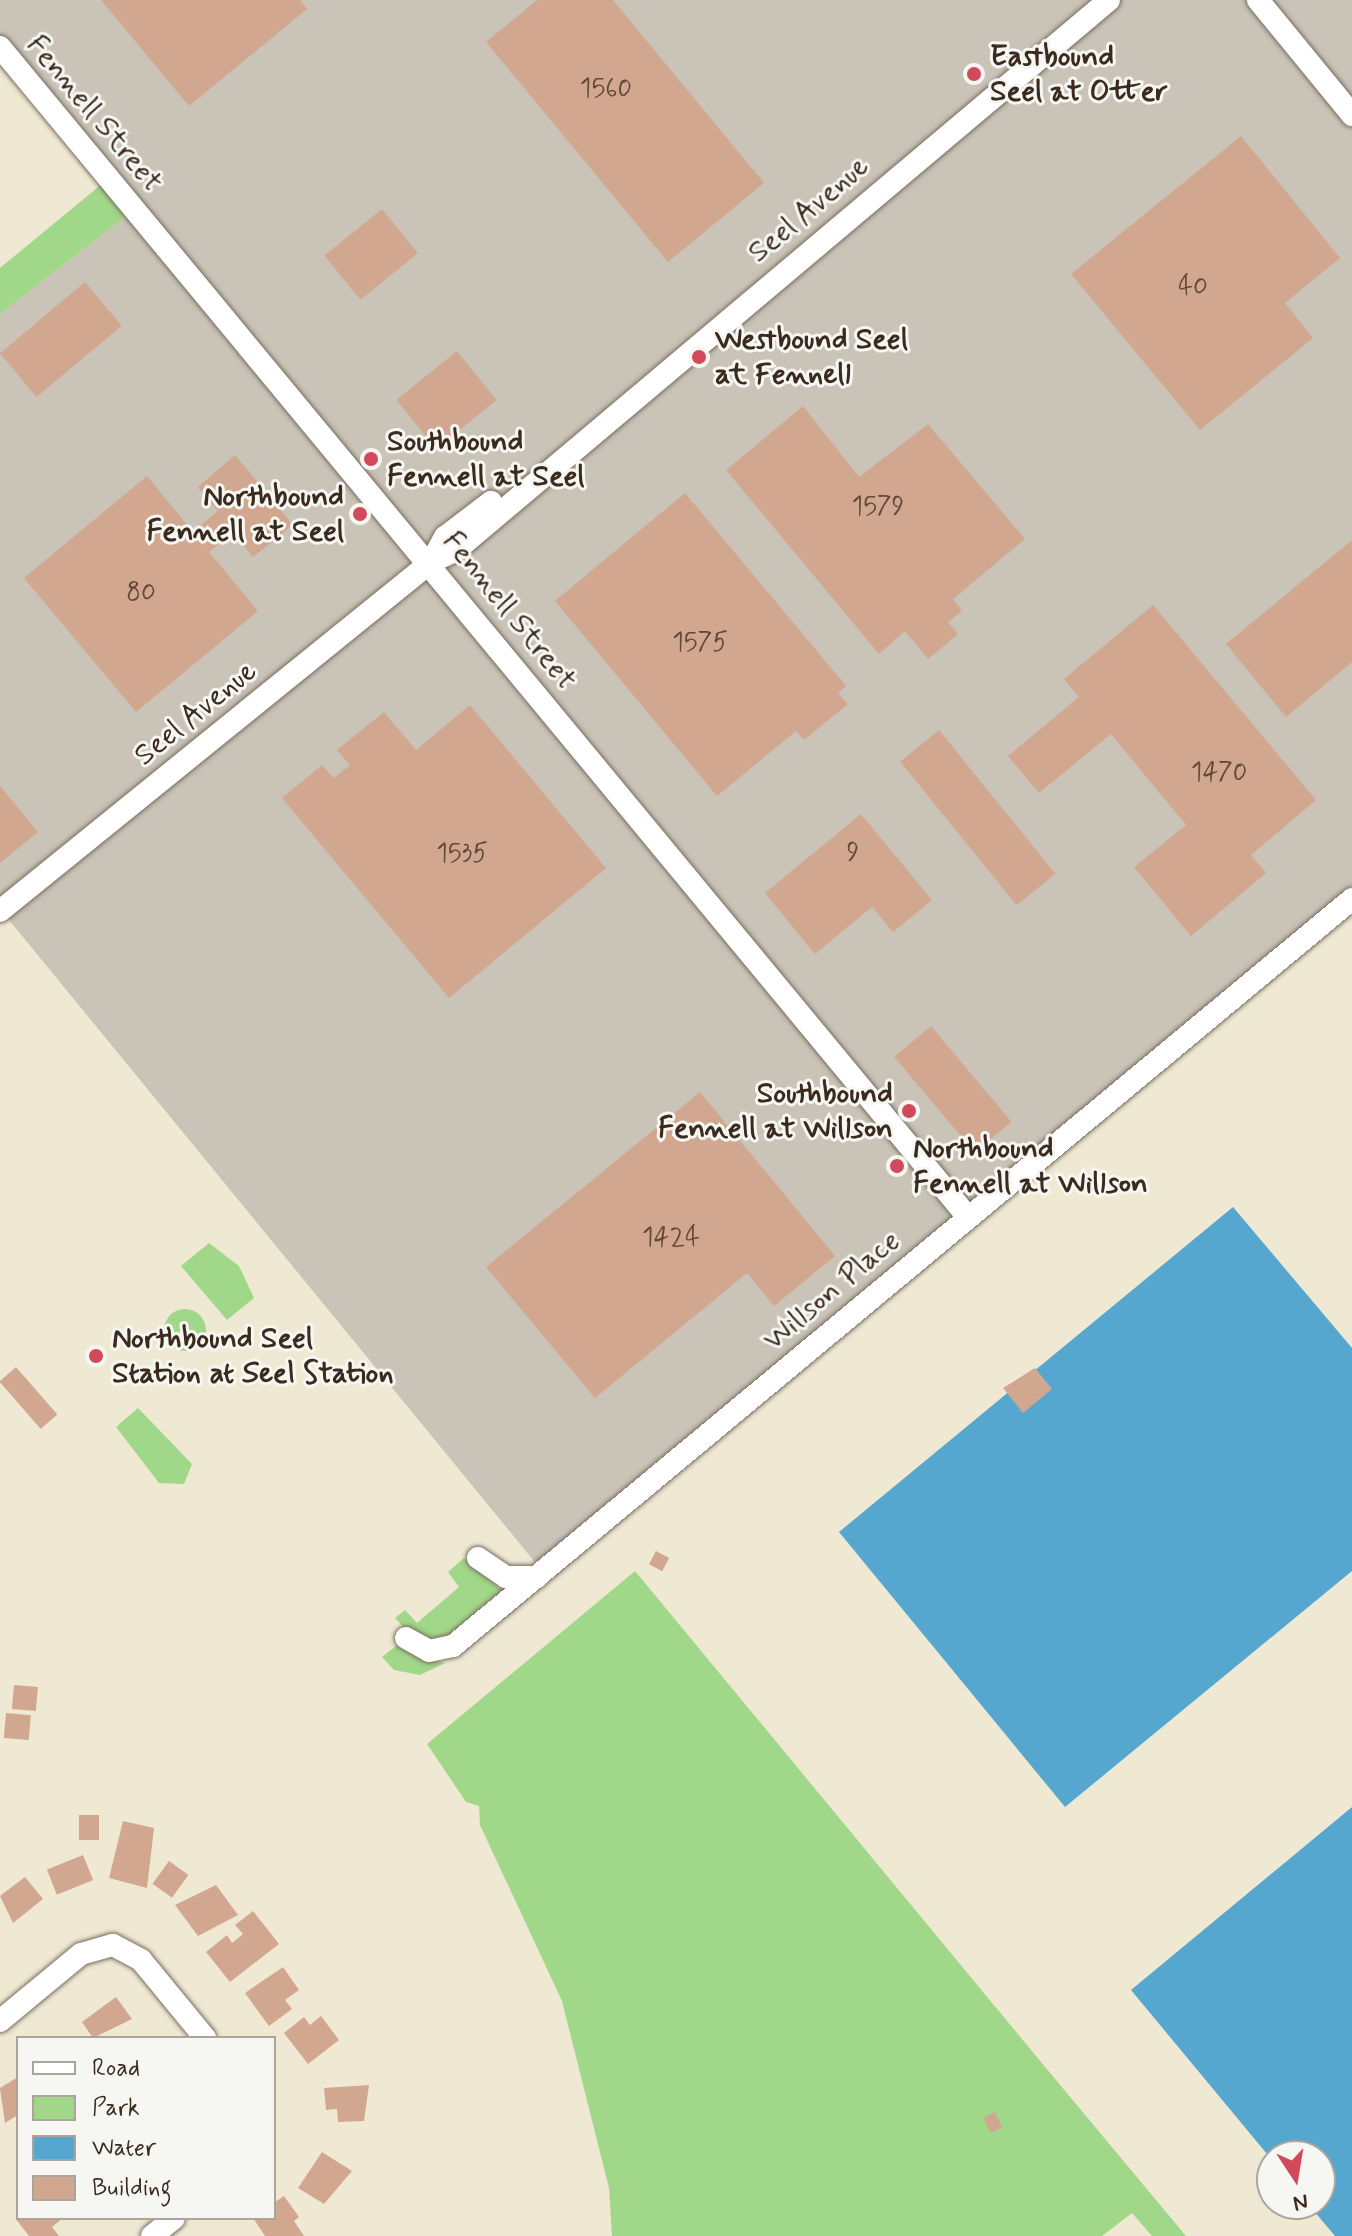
<!DOCTYPE html>
<html>
<head>
<meta charset="utf-8">
<style>
  body { margin:0 }
  #map { position:relative; width:1352px; height:2236px; overflow:hidden; background:#efe9d4; font-family:Mynerve,sans-serif }
  div>[style] { position:absolute }
  .industrial>* { inset:0; background:#c9c3b8 }
  .green>* { inset:0; background:#a0d788 }
  .round { border-radius:50% }
  .water>* { inset:0; background:#55a7d0 }
  .building>* { inset:0; background:#d2a790; transform-origin:0 0 }
  .roads { filter:drop-shadow(0 0 2px #7a6d5e) drop-shadow(0 0 2px #7a6d5e) }
  .street>* { height:22px; margin:-11px; padding:0 11px; transform-origin:11px; border-radius:11px; background:#fff }
  .dots>* { width:22px; height:22px; translate:-50% -50%; box-sizing:border-box; border:4px solid #f6f6f2; border-radius:50% }
  span { translate:-50% -50%; white-space:nowrap; text-align:center; line-height:1.15; -webkit-text-stroke:6px #f6f6f2; paint-order:stroke }
  .number-label { font-size:26px; color:#61493a }
  .number-label span { -webkit-text-stroke-width:0 }
  .poi-label { font-size:30px; color:#3b2a1e; font-weight:700 }
  .left { translate:0 -50%; text-align:left }
  .right { translate:-100% -50%; text-align:right }
  .street-label { font-size:30px; color:#3b2a1e }
  .legend { position:absolute; left:16px; top:2036px; width:260px; height:184px; box-sizing:border-box; background:#f6f6f2; border:2px solid #aba49d; margin:0; padding:10px 14px; list-style:none; font-size:24px; color:#3b2a1e }
  .legend li { display:flex; align-items:center; gap:16px; height:40px }
  .legend b { width:40px; border:2px solid #aba49d }
  .north { position:absolute; left:1256px; top:2140px; width:80px; height:80px; box-sizing:border-box; background:#f6f6f2; border:2px solid #aba49d; border-radius:50%; rotate:168deg; font-size:22px; font-weight:700; line-height:32px; text-align:center; color:#3b2a1e }
  .north::after { content:''; display:block; margin:auto; width:28px; height:36px; background:#d1495b; clip-path:polygon(50% 0,100% 100%,50% 72%,0 100%) }
</style>
</head>
<body>
<div id="map">
  <div class="industrial">
    <i style="clip-path:polygon(0 0,1352px 0,1352px 899px,543px 1572px,0 909px,0 314px,134px 210px,0 47px)"></i>
  </div>
  <div class="green">
    <i style="clip-path:polygon(108px 179px,134px 210px,0 314px,0 268px)"></i>
    <i style="clip-path:polygon(209px 1243px,239px 1266px,254px 1298px,227px 1320px,181px 1266px)"></i>
    <i class="round" style="left:164px;top:1309px;width:42px;height:42px"></i>
    <i style="clip-path:polygon(138px 1408px,192px 1464px,184px 1484px,159px 1483px,116px 1427px)"></i>
    <i style="clip-path:polygon(464px 1558px,506px 1594px,450px 1639px,434px 1643px,405px 1629px,395px 1618px,405px 1610px,417px 1623px,459px 1587px,448px 1572px)"></i>
    <i style="clip-path:polygon(635px 1571px,1036px 2056px,1186px 2236px,1152px 2236px,1132px 2213px,1102px 2236px,612px 2236px,609px 2188px,562px 2001px,480px 1825px,479px 1806px,466px 1802px,427px 1744px)"></i>
    <i style="clip-path:polygon(401px 1642px,420px 1659px,445px 1663px,420px 1675px,394px 1670px,382px 1657px)"></i>
  </div>
  <div class="water">
    <i style="clip-path:polygon(1233px 1207px,1352px 1348px,1352px 1571px,1065px 1807px,839px 1532px)"></i>
    <i style="clip-path:polygon(1352px 1807px,1352px 2236px,1335px 2236px,1308px 2204px,1320px 2204px,1320px 2156px,1272px 2160px,1131px 1990px)"></i>
  </div>
  <div class="building">
    <i style="clip-path:polygon(101px 0,300px 0,307px 9px,189px 106px)"></i>
    <i style="clip-path:polygon(537px 0,613px 0,764px 183px,668px 262px,486px 42px)"></i>
    <i style="clip-path:polygon(1241px 136px,1340px 258px,1285px 303px,1313px 338px,1200px 430px,1071px 274px)"></i>
    <i style="left:382px;top:209px;width:57px;height:74px;rotate:51deg"></i>
    <i style="left:85px;top:282px;width:57px;height:111px;rotate:50deg"></i>
    <i style="left:457px;top:351px;width:63px;height:78px;rotate:51deg"></i>
    <i style="clip-path:polygon(803px 406px,859px 477px,928px 424px,1025px 539px,953px 599px,962px 611px,948px 622px,958px 634px,928px 659px,905px 631px,879px 654px,726px 470px)"></i>
    <i style="clip-path:polygon(235px 455px,293px 525px,253px 557px,233px 533px,209px 552px,258px 611px,136px 712px,24px 578px,147px 476px,193px 532px,218px 511px,198px 487px)"></i>
    <i style="clip-path:polygon(685px 493px,846px 686px,838px 693px,848px 704px,804px 740px,796px 731px,717px 796px,555px 601px)"></i>
    <i style="clip-path:polygon(1352px 540px,1352px 662px,1286px 717px,1226px 644px)"></i>
    <i style="clip-path:polygon(1153px 605px,1316px 800px,1251px 855px,1266px 873px,1191px 936px,1134px 867px,1186px 825px,1111px 734px,1039px 793px,1008px 756px,1079px 697px,1064px 679px)"></i>
    <i style="clip-path:polygon(470px 705px,606px 868px,449px 998px,282px 798px,322px 765px,334px 778px,350px 765px,337px 750px,384px 712px,416px 750px)"></i>
    <i style="left:939px;top:730px;width:185px;height:50px;rotate:51deg"></i>
    <i style="clip-path:polygon(0 786px,38px 832px,0 863px)"></i>
    <i style="clip-path:polygon(861px 814px,932px 900px,893px 932px,872px 907px,815px 954px,765px 893px)"></i>
    <i style="left:931px;top:1026px;width:125px;height:48px;rotate:50deg"></i>
    <i style="clip-path:polygon(700px 1092px,835px 1256px,774px 1306px,747px 1273px,595px 1398px,486px 1267px)"></i>
    <i style="left:16px;top:1367px;width:63px;height:22px;rotate:49deg"></i>
    <i style="clip-path:polygon(1035px 1368px,1052px 1389px,1023px 1413px,1003px 1388px)"></i>
    <i style="left:656px;top:1551px;width:15px;height:15px;rotate:28deg"></i>
    <i style="left:14px;top:1685px;width:24px;height:24px;rotate:5deg"></i>
    <i style="left:6px;top:1713px;width:25px;height:25px;rotate:5deg"></i>
    <i style="left:79px;top:1815px;width:20px;height:25px"></i>
    <i style="clip-path:polygon(123px 1821px,154px 1828px,147px 1888px,109px 1878px)"></i>
    <i style="left:83px;top:1855px;width:27px;height:39px;rotate:68deg"></i>
    <i style="left:169px;top:1861px;width:24px;height:28px;rotate:36deg"></i>
    <i style="clip-path:polygon(25px 1877px,43px 1899px,13px 1923px,0 1896px)"></i>
    <i style="clip-path:polygon(216px 1885px,238px 1915px,198px 1936px,175px 1905px)"></i>
    <i style="clip-path:polygon(253px 1911px,279px 1944px,230px 1982px,206px 1952px,227px 1935px,232px 1943px,243px 1934px,235px 1925px)"></i>
    <i style="clip-path:polygon(283px 1967px,299px 1990px,285px 2000px,292px 2009px,269px 2026px,245px 1993px)"></i>
    <i style="clip-path:polygon(116px 1997px,132px 2019px,93px 2038px,82px 2022px)"></i>
    <i style="clip-path:polygon(321px 2016px,339px 2040px,308px 2064px,284px 2033px,304px 2017px,310px 2025px)"></i>
    <i style="clip-path:polygon(18px 2077px,18px 2115px,5px 2123px,0 2088px)"></i>
    <i style="clip-path:polygon(369px 2085px,364px 2121px,338px 2122px,337px 2109px,326px 2110px,324px 2088px)"></i>
    <i style="left:995px;top:2112px;width:17px;height:13px;rotate:65deg"></i>
    <i style="clip-path:polygon(322px 2152px,352px 2171px,324px 2204px,298px 2188px)"></i>
    <i style="clip-path:polygon(284px 2196px,299px 2217px,294px 2221px,304px 2236px,265px 2236px,253px 2218px,274px 2218px,274px 2203px)"></i>
    <i style="clip-path:polygon(15px 2218px,63px 2218px,52px 2227px,59px 2236px,29px 2236px)"></i>
  </div>
  <div class="roads">
    <div class="street">
      <i style="left:1258px;top:0;width:149px;rotate:50.7deg"></i>
      <i style="left:0;top:47px;width:1519px;rotate:50.4deg"></i>
      <i style="left:431px;top:562px;width:29px;rotate:-61deg"></i>
      <i style="left:445px;top:537px;width:58px;rotate:-37.3deg"></i>
      <i style="left:0;top:911px;width:555px;rotate:-39deg"></i>
      <i style="left:431px;top:562px;width:26px;rotate:-25deg"></i>
      <i style="left:455px;top:551px;width:855px;rotate:-40.11deg"></i>
      <i style="left:478px;top:1558px;width:34px;rotate:34deg"></i>
      <i style="left:506px;top:1577px;width:31px"></i>
      <i style="left:406px;top:1638px;width:26px;rotate:29deg"></i>
      <i style="left:429px;top:1651px;width:25px;rotate:-12deg"></i>
      <i style="left:453px;top:1646px;width:1169px;rotate:-39.72deg"></i>
      <i style="left:0;top:2021px;width:105px;rotate:-39.6deg"></i>
      <i style="left:81px;top:1954px;width:33px;rotate:-16deg"></i>
      <i style="left:113px;top:1945px;width:32px;rotate:28deg"></i>
      <i style="left:141px;top:1960px;width:101px;rotate:50.6deg"></i>
      <i style="left:152px;top:2236px;width:28px;rotate:-39deg"></i>
    </div>
  </div>
  <div class="dots">
    <i style="left:974px;top:74px;background:#d1495b"></i>
    <i style="left:699px;top:357px;background:#d1495b"></i>
    <i style="left:371px;top:459px;background:#d1495b"></i>
    <i style="left:360px;top:514px;background:#d1495b"></i>
    <i style="left:909px;top:1111px;background:#d1495b"></i>
    <i style="left:897px;top:1166px;background:#d1495b"></i>
    <i style="left:96px;top:1356px;background:#d1495b"></i>
  </div>
  <div class="number-label">
    <span style="left:606px;top:90px">1560</span>
    <span style="left:1193px;top:288px">40</span>
    <span style="left:878px;top:508px">1579</span>
    <span style="left:141px;top:594px">80</span>
    <span style="left:700px;top:644px">1575</span>
    <span style="left:1219px;top:774px">1470</span>
    <span style="left:853px;top:854px">9</span>
    <span style="left:462px;top:855px">1535</span>
    <span style="left:671px;top:1239px">1424</span>
  </div>
  <div class="poi-label">
    <span class="left" style="left:990px;top:74px">Eastbound<br>Seel at Otter</span>
    <span class="left" style="left:715px;top:357px">Westbound Seel<br>at Fennell</span>
    <span class="left" style="left:387px;top:459px">Southbound<br>Fennell at Seel</span>
    <span class="right" style="left:344px;top:514px">Northbound<br>Fennell at Seel</span>
    <span class="right" style="left:893px;top:1111px">Southbound<br>Fennell at Willson</span>
    <span class="left" style="left:913px;top:1166px">Northbound<br>Fennell at Willson</span>
    <span class="left" style="left:112px;top:1356px">Northbound Seel<br>Station at Seel Station</span>
  </div>
  <div class="street-label">
    <span style="left:94px;top:114px;rotate:50deg">Fennell Street</span>
    <span style="left:809px;top:210px;rotate:-40deg">Seel Avenue</span>
    <span style="left:509px;top:611px;rotate:51deg">Fennell Street</span>
    <span style="left:196px;top:714px;rotate:-39deg">Seel Avenue</span>
    <span style="left:832px;top:1291px;rotate:-40deg">Willson Place</span>
  </div>
  <ul class="legend">
  <li><b style="height:10px;background:#fff"></b>Road</li>
  <li><b style="height:22px;background:#a0d788"></b>Park</li>
  <li><b style="height:22px;background:#55a7d0"></b>Water</li>
  <li><b style="height:22px;background:#d2a790"></b>Building</li>
  </ul>
  <div class="north">N</div>
</div>
</body>
</html>
